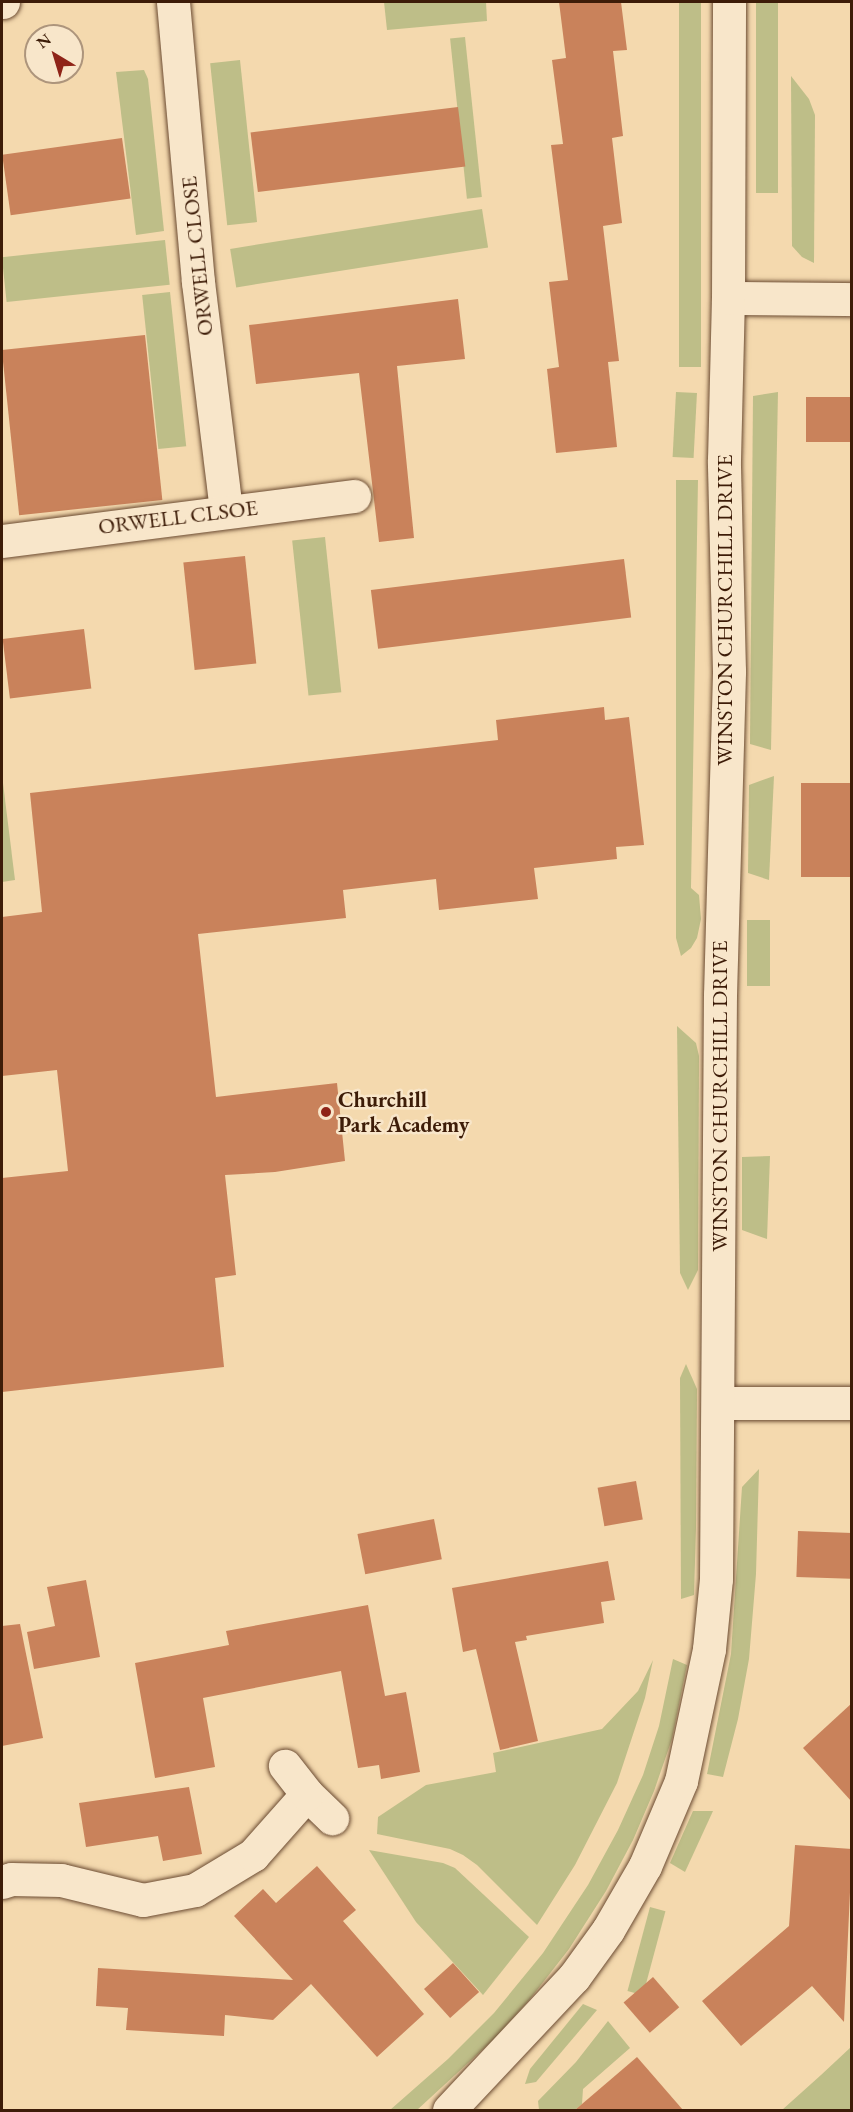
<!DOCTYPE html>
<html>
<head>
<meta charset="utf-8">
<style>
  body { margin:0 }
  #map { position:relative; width:853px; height:2112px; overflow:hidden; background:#f4d9ae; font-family:"EB Garamond",serif }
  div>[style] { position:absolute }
  .green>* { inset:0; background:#bebe88; transform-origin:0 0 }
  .building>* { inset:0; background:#c9825b; transform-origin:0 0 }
  .roads { filter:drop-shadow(0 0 2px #6b4b32) drop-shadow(0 0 2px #6b4b32) }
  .minor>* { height:33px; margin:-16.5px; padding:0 16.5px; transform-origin:16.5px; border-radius:16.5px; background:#f8e6ca }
  .tertiary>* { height:33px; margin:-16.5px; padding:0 16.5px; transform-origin:16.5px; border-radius:16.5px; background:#f8e6ca }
  .dots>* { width:16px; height:16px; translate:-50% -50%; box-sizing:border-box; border:3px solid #f8e6ca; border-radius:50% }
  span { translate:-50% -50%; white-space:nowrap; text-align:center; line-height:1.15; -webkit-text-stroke:5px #f8e6ca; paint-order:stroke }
  .street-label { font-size:22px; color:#3d1c08 }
  .poi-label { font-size:22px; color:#3d1c08; font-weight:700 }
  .left { translate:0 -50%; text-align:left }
  .frame { position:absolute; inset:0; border:3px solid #3d1c08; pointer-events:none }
  .north { position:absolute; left:24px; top:24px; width:60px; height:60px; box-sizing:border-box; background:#f8e6ca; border:2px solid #ad957c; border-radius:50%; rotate:322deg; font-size:16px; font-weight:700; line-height:24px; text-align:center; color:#3d1c08 }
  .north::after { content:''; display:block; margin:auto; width:21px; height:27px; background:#8f2418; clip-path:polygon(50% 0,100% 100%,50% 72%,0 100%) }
</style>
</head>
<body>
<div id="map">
  <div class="green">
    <i style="clip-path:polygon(384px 2px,486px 2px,487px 21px,387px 30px)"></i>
    <i style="left:679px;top:2px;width:22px;height:365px"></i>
    <i style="left:756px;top:2px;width:22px;height:191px"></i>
    <i style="left:465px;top:37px;width:161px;height:15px;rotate:84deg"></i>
    <i style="left:240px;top:60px;width:163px;height:30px;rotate:84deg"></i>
    <i style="clip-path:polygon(144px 70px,148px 79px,164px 231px,136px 235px,116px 72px)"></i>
    <i style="clip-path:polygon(791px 76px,809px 99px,815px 115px,814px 263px,802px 257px,792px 246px)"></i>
    <i style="left:482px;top:209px;width:39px;height:255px;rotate:81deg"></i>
    <i style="left:165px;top:240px;width:45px;height:164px;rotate:84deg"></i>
    <i style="left:170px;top:292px;width:155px;height:28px;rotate:84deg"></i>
    <i style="left:676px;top:392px;width:21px;height:65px;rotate:3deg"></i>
    <i style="clip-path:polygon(778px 392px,771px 750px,750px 744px,753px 396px)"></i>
    <i style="clip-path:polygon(676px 480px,698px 480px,691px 888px,699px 895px,701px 919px,697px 938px,691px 948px,681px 956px,676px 938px)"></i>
    <i style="left:325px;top:537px;width:156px;height:33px;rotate:84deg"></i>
    <i style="clip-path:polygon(2px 775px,15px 880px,2px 882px)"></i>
    <i style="clip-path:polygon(774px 776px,769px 880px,748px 873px,749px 785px)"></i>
    <i style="left:770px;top:920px;width:66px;height:23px;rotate:90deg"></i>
    <i style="clip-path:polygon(677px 1026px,696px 1043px,699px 1056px,698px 1270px,688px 1290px,680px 1273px)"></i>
    <i style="clip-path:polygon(770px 1156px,767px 1239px,742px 1230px,742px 1157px)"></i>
    <i style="clip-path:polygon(686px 1364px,697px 1389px,696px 1527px,694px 1595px,681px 1599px,680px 1378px)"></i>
    <i style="clip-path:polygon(759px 1469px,756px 1574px,749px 1659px,738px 1719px,723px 1777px,707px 1774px,731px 1654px,742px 1487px)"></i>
    <i style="clip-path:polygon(673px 1659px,687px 1665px,672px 1739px,654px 1791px,633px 1840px,606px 1891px,569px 1949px,530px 1999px,493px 2040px,417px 2110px,390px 2110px,448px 2059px,494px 2013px,543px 1953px,588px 1885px,618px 1830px,643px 1775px,659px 1726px)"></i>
    <i style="clip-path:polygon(653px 1660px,645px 1698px,617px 1783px,575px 1865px,537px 1925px,477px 1865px,463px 1855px,450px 1849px,377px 1834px,378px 1817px,426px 1785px,496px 1772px,493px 1753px,602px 1729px,638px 1691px)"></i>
    <i style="clip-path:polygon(693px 1811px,713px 1811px,685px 1872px,670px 1863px)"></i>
    <i style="clip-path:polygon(369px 1850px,443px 1863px,455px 1868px,529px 1937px,483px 1995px,416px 1922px)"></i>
    <i style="left:650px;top:1907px;width:16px;height:87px;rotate:15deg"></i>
    <i style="clip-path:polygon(583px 2004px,597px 2010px,536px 2082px,525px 2084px,530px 2069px)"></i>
    <i style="clip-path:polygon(608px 2021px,630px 2048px,583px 2089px,582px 2104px,575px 2110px,539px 2110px,538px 2101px,576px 2062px)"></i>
    <i style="clip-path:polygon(851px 2047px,851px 2110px,782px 2110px,821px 2075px)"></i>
  </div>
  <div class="building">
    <i style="clip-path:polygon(559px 2px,621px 2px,627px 50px,613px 51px,623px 136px,612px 138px,622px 223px,603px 226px,619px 361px,608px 362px,617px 447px,556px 453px,547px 369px,559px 367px,549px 282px,568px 280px,551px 145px,563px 144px,552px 60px,566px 58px)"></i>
    <i style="left:458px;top:107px;width:60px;height:209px;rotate:83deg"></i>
    <i style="left:122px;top:138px;width:61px;height:121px;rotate:82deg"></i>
    <i style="clip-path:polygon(458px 299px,465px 359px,397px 366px,414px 538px,379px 542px,359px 373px,256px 384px,249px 325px)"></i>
    <i style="left:145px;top:335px;width:166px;height:144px;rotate:84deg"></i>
    <i style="left:806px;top:397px;width:46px;height:45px"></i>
    <i style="left:245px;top:556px;width:108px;height:62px;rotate:84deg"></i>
    <i style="left:624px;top:559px;width:59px;height:255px;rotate:83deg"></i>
    <i style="left:84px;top:629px;width:60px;height:82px;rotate:83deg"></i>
    <i style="clip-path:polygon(604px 707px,605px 720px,629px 717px,644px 845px,616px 847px,617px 859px,534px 868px,538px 899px,439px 910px,436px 879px,343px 890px,346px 918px,198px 934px,216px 1097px,337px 1083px,345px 1161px,275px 1172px,225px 1175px,236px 1275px,215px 1278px,224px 1367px,2px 1392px,2px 1178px,68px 1171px,57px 1070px,2px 1076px,2px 917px,42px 912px,30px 793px,498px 740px,496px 720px)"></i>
    <i style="left:801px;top:783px;width:51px;height:94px"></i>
    <i style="left:636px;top:1481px;width:39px;height:39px;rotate:80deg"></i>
    <i style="left:434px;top:1519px;width:41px;height:78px;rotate:79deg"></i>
    <i style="left:798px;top:1531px;width:54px;height:46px;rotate:2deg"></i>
    <i style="clip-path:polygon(608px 1561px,615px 1600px,601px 1602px,604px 1623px,526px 1636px,527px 1640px,515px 1642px,538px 1741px,500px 1750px,476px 1649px,463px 1652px,452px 1588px)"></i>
    <i style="clip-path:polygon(86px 1580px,100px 1657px,34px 1669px,27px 1632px,55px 1626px,47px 1587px)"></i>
    <i style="clip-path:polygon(368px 1605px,385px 1696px,406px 1692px,420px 1772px,381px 1779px,379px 1765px,358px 1768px,341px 1671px,203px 1698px,215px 1767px,155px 1778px,135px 1663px,229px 1645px,226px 1631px)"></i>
    <i style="clip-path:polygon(20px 1624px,43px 1738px,2px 1746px,2px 1626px)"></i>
    <i style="clip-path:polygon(852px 1703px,852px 1802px,803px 1748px)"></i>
    <i style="clip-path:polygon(189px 1787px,202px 1854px,163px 1861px,158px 1836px,86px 1847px,79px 1803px)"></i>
    <i style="clip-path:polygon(795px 1845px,852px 1849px,844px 2022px,812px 1986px,741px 2046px,702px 2001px,789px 1926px)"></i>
    <i style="clip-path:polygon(317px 1866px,356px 1910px,343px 1921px,424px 2014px,377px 2057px,311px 1984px,273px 2020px,225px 2015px,224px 2036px,126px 2030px,128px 2008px,96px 2006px,98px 1968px,293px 1980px,234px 1916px,263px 1889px,276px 1903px)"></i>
    <i style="left:453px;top:1963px;width:39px;height:39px;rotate:48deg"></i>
    <i style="left:653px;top:1977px;width:40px;height:39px;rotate:49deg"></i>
    <i style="clip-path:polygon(637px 2057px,683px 2110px,575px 2110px)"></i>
  </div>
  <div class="roads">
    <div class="minor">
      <i style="left:2px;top:2px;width:1px"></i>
      <i style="left:173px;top:2px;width:281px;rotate:84.9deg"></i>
      <i style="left:198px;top:282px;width:231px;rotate:83deg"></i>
      <i style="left:728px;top:298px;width:124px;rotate:0.5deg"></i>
      <i style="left:2px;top:541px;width:355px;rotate:-7.3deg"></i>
      <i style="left:718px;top:1403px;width:134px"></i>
      <i style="left:307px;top:1794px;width:35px;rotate:44deg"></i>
      <i style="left:2px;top:1882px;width:9px;rotate:-18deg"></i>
      <i style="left:11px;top:1879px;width:50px;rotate:1.1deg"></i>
      <i style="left:61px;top:1880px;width:84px;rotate:13.7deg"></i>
      <i style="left:143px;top:1900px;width:53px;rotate:-10.9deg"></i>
      <i style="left:195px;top:1890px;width:68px;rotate:-31.1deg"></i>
      <i style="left:253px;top:1855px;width:81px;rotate:-48.5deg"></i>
      <i style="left:307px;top:1794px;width:36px;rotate:-128deg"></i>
    </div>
    <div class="tertiary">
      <i style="left:449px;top:2110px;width:183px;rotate:-46.8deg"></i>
      <i style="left:574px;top:1977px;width:58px;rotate:-54.1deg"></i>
      <i style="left:608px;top:1930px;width:74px;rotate:-60deg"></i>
      <i style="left:645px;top:1866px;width:92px;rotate:-67deg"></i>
      <i style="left:681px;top:1781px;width:135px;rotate:-78deg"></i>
      <i style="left:709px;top:1649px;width:70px;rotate:-84.3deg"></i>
      <i style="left:716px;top:1579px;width:584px;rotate:-89.61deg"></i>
      <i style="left:720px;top:995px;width:324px;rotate:-88.4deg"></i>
      <i style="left:729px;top:671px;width:211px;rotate:-91.4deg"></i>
      <i style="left:724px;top:460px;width:162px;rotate:-88.6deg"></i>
      <i style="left:728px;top:298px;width:296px;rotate:-89.8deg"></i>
    </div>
  </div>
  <div class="dots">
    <i style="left:326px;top:1112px;background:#8f2418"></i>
  </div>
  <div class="street-label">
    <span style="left:197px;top:256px;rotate:-96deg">ORWELL CLOSE</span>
    <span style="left:178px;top:517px;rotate:-7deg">ORWELL CLSOE</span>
    <span style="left:725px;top:610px;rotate:-90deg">WINSTON CHURCHILL DRIVE</span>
    <span style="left:720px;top:1096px;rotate:-90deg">WINSTON CHURCHILL DRIVE</span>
  </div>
  <div class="poi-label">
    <span class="left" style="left:338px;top:1112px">Churchill<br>Park Academy</span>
  </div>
  <div class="frame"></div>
  <div class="north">N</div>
</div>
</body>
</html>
